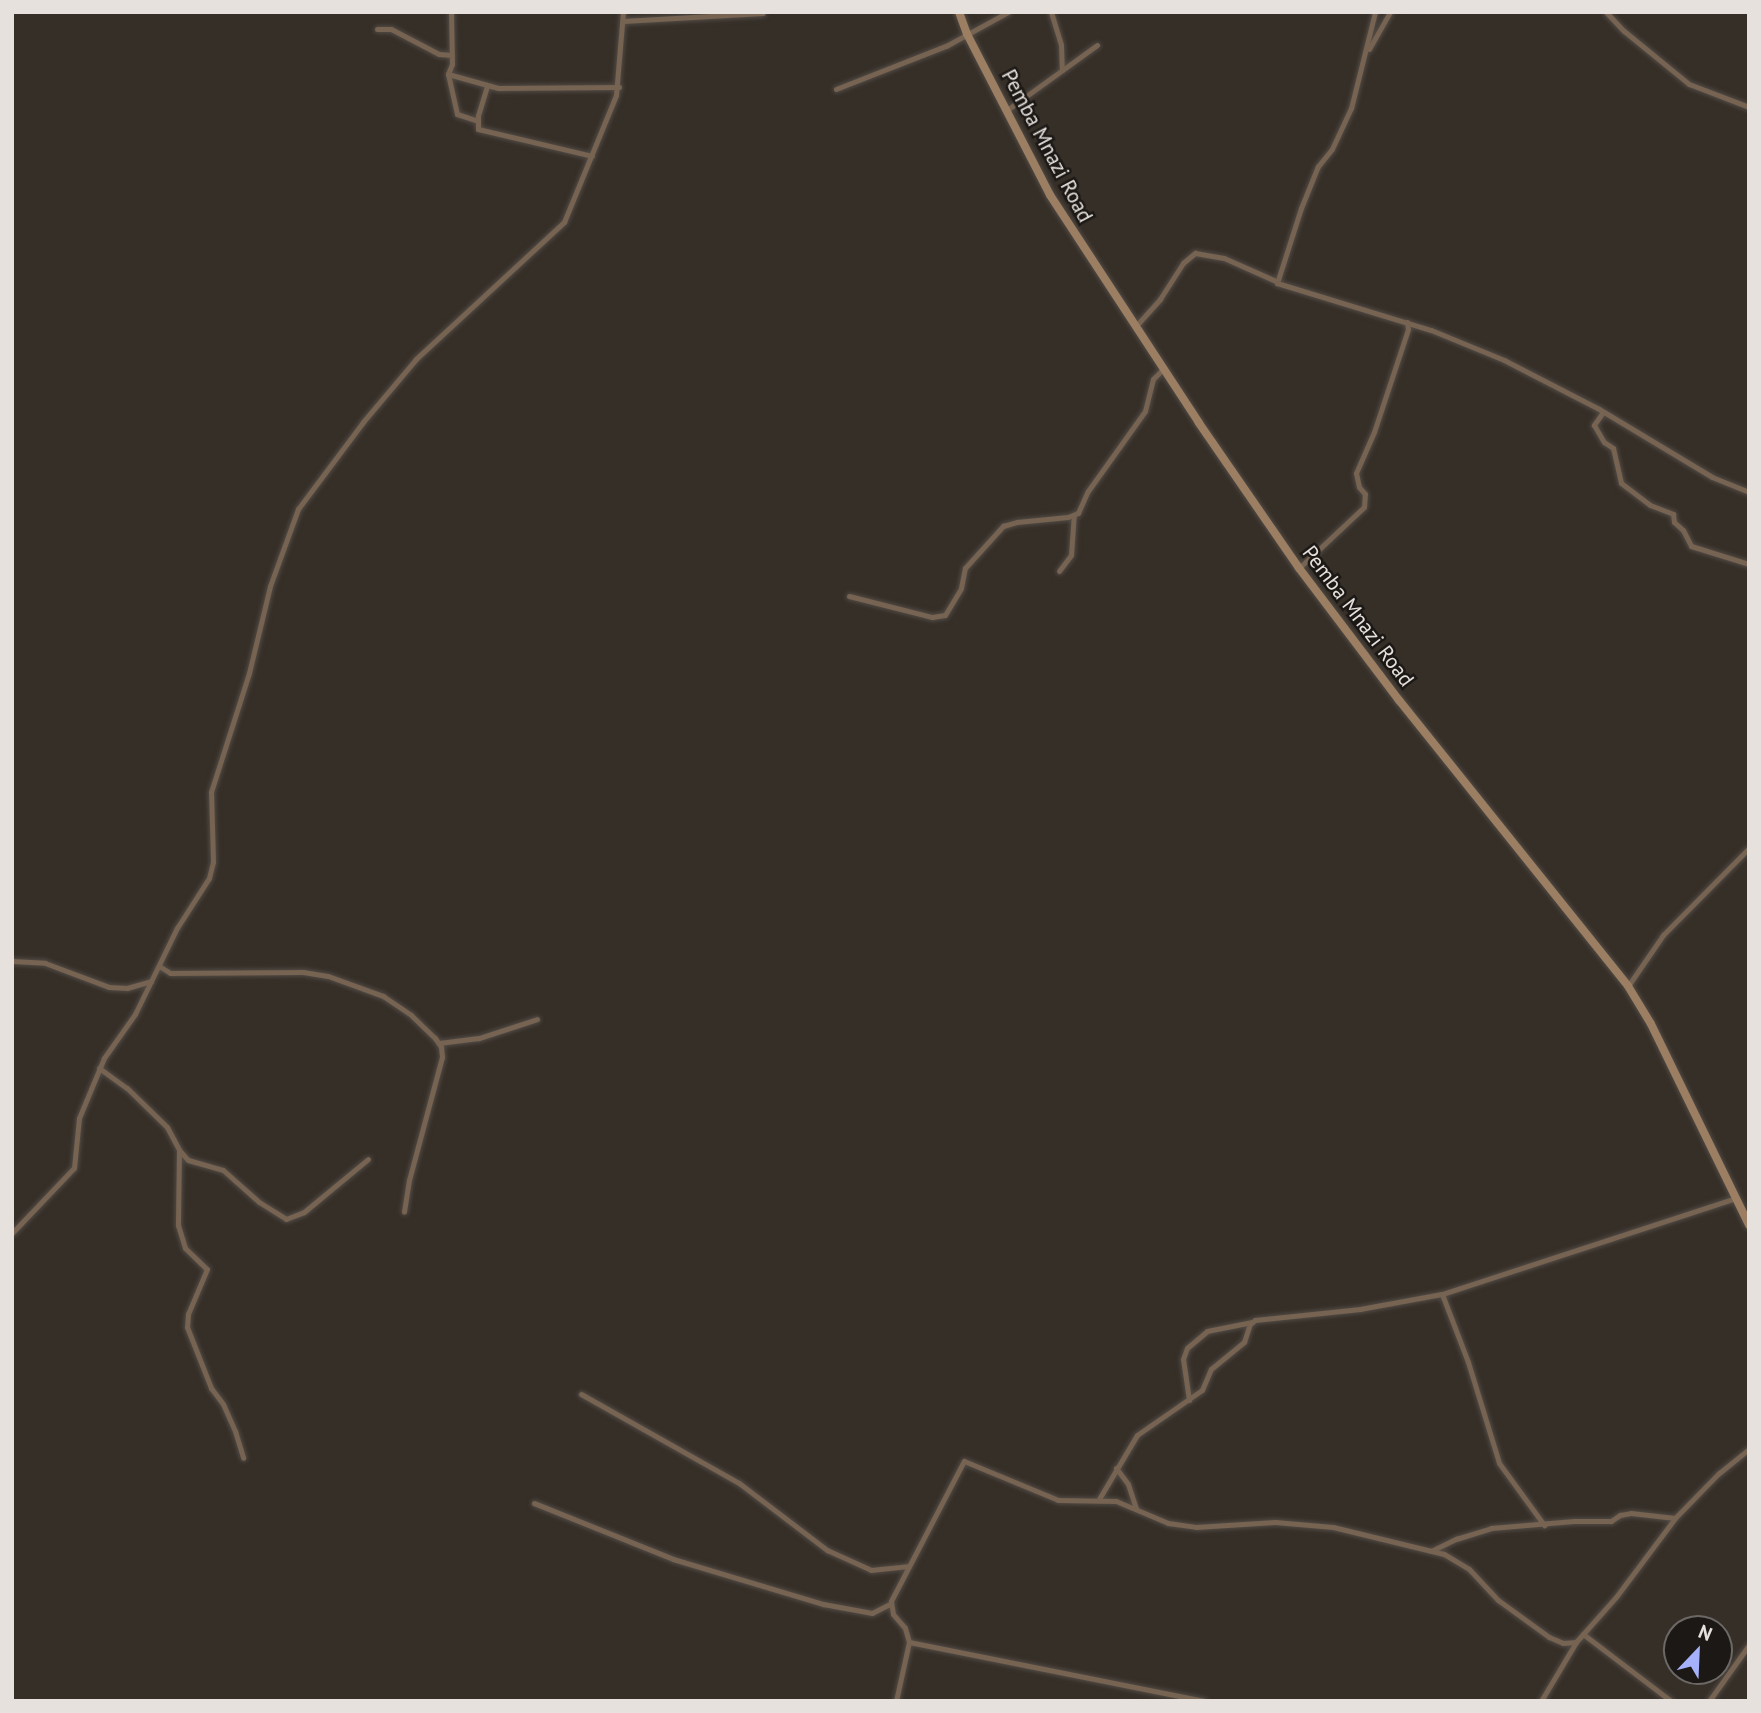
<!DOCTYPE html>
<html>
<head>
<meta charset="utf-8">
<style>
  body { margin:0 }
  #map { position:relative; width:1761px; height:1713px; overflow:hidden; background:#362f28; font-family:"PT Sans",sans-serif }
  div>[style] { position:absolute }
  .roads { filter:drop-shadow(0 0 2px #524b45) drop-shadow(0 0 2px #524b45) }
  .street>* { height:5px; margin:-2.5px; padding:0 2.5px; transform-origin:2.5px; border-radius:2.5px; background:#766351 }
  .secondary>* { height:8px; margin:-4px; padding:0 4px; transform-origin:4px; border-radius:4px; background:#9c7f62 }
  span { translate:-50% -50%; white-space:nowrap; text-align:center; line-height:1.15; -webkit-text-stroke:5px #1b1815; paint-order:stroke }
  .street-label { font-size:21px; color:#e6e1dd }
  .frame { position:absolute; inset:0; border:14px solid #e6e1dd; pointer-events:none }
  .north { position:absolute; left:1663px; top:1615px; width:70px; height:70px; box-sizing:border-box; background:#1b1815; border:2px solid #6c6865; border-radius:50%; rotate:23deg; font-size:19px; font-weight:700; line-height:28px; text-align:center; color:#e6e1dd }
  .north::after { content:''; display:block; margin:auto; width:24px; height:32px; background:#a6b1fc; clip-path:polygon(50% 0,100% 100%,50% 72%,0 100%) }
</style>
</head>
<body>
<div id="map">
  <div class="roads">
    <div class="street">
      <i style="left:451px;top:12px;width:52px;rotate:88.9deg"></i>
      <i style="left:452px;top:64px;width:11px;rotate:112deg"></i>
      <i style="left:448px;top:74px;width:41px;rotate:77.3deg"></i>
      <i style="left:457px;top:114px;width:22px;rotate:18deg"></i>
      <i style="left:1051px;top:12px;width:34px;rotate:73deg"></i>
      <i style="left:1061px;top:45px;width:25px;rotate:88deg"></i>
      <i style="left:1375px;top:12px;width:99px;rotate:104deg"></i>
      <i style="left:1351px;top:108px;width:45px;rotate:114.9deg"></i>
      <i style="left:1332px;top:149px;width:22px;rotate:129deg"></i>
      <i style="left:1318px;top:166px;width:45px;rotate:112deg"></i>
      <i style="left:1301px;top:208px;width:79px;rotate:107.7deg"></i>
      <i style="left:1277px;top:283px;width:161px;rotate:17deg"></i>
      <i style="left:1431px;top:330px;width:79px;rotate:22.3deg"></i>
      <i style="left:1504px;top:360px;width:107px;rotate:27.3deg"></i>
      <i style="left:1599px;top:409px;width:132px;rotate:31deg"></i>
      <i style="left:1712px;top:477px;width:40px;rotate:22deg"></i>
      <i style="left:1606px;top:12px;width:26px;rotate:47deg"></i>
      <i style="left:1624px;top:31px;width:84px;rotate:39.2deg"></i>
      <i style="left:1689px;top:84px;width:64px;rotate:21deg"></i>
      <i style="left:623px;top:21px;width:140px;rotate:-3.3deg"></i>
      <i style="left:377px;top:29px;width:14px"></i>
      <i style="left:391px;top:29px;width:54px;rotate:27.5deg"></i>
      <i style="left:439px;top:54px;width:13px;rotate:4deg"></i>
      <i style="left:1369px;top:49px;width:43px;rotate:-60.4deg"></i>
      <i style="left:448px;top:74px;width:52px;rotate:15.6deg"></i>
      <i style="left:498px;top:88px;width:121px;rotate:-0.5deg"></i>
      <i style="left:487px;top:86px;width:31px;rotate:107deg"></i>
      <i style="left:478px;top:116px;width:13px;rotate:90deg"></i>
      <i style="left:478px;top:129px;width:117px;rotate:13.3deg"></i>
      <i style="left:836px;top:89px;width:118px;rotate:-21.4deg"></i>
      <i style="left:946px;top:46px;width:71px;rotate:-28.7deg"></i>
      <i style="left:1007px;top:110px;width:111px;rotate:-35.8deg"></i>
      <i style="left:1135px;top:327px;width:38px;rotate:-48deg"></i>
      <i style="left:1160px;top:299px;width:43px;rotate:-57.4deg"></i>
      <i style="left:1183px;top:263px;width:16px;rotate:-40deg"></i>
      <i style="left:1195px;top:253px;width:29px;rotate:10deg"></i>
      <i style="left:1224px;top:258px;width:57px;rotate:23.9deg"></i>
      <i style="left:1603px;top:412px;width:16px;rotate:125deg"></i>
      <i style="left:1594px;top:425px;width:20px;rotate:60deg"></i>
      <i style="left:1604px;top:442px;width:11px;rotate:34deg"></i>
      <i style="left:1613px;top:448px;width:36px;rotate:77deg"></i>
      <i style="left:1621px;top:483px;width:36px;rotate:37deg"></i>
      <i style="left:1650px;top:505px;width:25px;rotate:21deg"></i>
      <i style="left:1673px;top:514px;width:8px;rotate:83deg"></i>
      <i style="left:1674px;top:522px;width:12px;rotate:42deg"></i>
      <i style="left:1683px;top:530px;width:18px;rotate:63deg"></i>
      <i style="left:1691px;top:546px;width:61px;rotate:17.2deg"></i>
      <i style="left:1299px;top:568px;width:89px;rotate:-43.2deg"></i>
      <i style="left:1364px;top:507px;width:13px;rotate:-86deg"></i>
      <i style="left:1365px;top:494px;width:9px;rotate:-131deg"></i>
      <i style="left:1359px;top:487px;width:14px;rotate:-102deg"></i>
      <i style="left:1356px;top:473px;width:45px;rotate:-66.3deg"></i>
      <i style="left:1374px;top:432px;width:108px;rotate:-71.7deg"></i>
      <i style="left:1408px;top:329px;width:7px;rotate:-98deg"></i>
      <i style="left:1059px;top:571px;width:20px;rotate:-53deg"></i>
      <i style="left:1071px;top:555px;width:39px;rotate:-86deg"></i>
      <i style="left:849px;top:596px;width:86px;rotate:14.2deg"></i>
      <i style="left:932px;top:617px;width:13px;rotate:-9deg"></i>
      <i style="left:945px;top:615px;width:31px;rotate:-59deg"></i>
      <i style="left:961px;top:588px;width:20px;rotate:-79deg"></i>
      <i style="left:965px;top:568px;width:57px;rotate:-47.9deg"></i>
      <i style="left:1003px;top:526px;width:15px;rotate:-16deg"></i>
      <i style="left:1017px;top:522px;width:51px;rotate:-5.6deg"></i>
      <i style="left:1068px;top:517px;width:11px;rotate:-22deg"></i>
      <i style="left:1078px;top:513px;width:24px;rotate:-66deg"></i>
      <i style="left:1088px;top:491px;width:98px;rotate:-54.5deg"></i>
      <i style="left:1145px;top:411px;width:33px;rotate:-76deg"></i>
      <i style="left:1153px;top:379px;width:16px;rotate:-45deg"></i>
      <i style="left:12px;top:961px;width:33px;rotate:3deg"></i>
      <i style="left:45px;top:963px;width:68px;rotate:20.6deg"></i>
      <i style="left:109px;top:987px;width:18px;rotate:3deg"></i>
      <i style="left:127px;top:988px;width:25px;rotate:-16deg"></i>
      <i style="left:159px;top:966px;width:13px;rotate:32deg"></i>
      <i style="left:170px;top:973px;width:133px;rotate:-0.4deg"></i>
      <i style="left:303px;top:972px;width:25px;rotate:9deg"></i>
      <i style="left:328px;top:976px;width:59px;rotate:20deg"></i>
      <i style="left:383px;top:996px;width:34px;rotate:34deg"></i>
      <i style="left:411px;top:1015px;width:33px;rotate:44deg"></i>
      <i style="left:435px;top:1038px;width:11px;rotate:56deg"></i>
      <i style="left:441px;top:1047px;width:10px;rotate:84deg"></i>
      <i style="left:442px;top:1057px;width:127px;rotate:105deg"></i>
      <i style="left:409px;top:1180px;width:32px;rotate:99deg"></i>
      <i style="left:1628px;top:986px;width:62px;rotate:-55.5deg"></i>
      <i style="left:1663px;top:935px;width:122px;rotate:-45.3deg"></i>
      <i style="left:439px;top:1043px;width:40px;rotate:-7.1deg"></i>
      <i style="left:479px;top:1038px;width:61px;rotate:-18.1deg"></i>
      <i style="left:99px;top:1068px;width:34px;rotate:36deg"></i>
      <i style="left:127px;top:1088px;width:56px;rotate:44.3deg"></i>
      <i style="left:167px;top:1127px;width:26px;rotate:62deg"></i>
      <i style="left:179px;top:1150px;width:13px;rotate:48deg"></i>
      <i style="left:188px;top:1160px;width:36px;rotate:16deg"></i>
      <i style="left:223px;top:1170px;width:48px;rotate:41.6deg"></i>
      <i style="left:259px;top:1202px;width:32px;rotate:32deg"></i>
      <i style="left:286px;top:1219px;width:19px;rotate:-21deg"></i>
      <i style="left:304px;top:1212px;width:83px;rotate:-39.6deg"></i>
      <i style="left:179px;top:1150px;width:75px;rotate:90.8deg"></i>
      <i style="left:178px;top:1225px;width:24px;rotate:73deg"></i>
      <i style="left:185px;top:1248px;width:30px;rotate:44deg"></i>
      <i style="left:207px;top:1269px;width:49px;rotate:112.9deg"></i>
      <i style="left:188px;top:1314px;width:13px;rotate:94deg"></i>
      <i style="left:187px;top:1327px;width:66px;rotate:68.5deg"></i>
      <i style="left:211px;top:1388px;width:20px;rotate:53deg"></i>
      <i style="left:223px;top:1404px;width:30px;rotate:66deg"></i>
      <i style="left:235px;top:1431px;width:28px;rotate:73deg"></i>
      <i style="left:12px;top:1233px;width:90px;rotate:-46.4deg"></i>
      <i style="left:74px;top:1168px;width:50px;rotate:-84.3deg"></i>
      <i style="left:79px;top:1118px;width:65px;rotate:-67.4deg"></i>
      <i style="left:104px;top:1058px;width:54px;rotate:-54.8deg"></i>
      <i style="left:135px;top:1014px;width:96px;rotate:-64deg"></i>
      <i style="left:177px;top:928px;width:59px;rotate:-57.4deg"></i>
      <i style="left:209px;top:878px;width:16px;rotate:-76deg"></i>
      <i style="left:213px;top:862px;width:70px;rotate:-91.6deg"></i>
      <i style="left:211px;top:792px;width:125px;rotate:-72.3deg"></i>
      <i style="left:249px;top:673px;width:89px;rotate:-76.4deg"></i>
      <i style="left:270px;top:586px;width:82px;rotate:-70deg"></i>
      <i style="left:298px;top:509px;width:109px;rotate:-53.2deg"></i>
      <i style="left:363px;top:422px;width:82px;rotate:-49.9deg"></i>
      <i style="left:416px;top:359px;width:202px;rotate:-42.8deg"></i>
      <i style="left:564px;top:222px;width:137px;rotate:-67.7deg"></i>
      <i style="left:616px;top:95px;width:83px;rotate:-85.2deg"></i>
      <i style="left:1442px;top:1294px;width:73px;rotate:69.1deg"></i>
      <i style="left:1468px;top:1362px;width:106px;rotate:72.9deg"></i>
      <i style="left:1499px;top:1463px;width:77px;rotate:54deg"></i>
      <i style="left:581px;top:1394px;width:181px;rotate:29.4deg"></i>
      <i style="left:739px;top:1483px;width:111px;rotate:37.3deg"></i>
      <i style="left:827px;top:1550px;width:48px;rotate:24.4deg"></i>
      <i style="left:871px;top:1570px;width:37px;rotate:-6deg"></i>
      <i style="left:1189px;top:1400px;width:41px;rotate:-98.3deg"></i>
      <i style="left:1183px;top:1359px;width:12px;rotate:-70deg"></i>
      <i style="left:1187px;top:1348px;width:26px;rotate:-40deg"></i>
      <i style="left:1207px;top:1331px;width:46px;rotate:-11.3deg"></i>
      <i style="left:1116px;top:1468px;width:20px;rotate:53deg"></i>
      <i style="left:1128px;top:1484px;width:26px;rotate:72deg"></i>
      <i style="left:1099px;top:1499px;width:74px;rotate:-59.3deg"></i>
      <i style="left:1137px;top:1435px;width:79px;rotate:-34.7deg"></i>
      <i style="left:1202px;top:1390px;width:23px;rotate:-67deg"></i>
      <i style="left:1211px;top:1369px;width:43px;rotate:-39.3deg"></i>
      <i style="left:1244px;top:1342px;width:19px;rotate:-72deg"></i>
      <i style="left:1250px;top:1324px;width:6px;rotate:-39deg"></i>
      <i style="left:1255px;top:1320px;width:106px;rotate:-6deg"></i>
      <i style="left:1360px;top:1309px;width:83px;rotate:-10.4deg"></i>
      <i style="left:1442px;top:1294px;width:308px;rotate:-18.1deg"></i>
      <i style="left:534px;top:1503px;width:150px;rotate:21.9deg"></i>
      <i style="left:673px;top:1559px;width:157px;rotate:16.7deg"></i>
      <i style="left:823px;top:1604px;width:50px;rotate:10.4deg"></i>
      <i style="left:872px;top:1613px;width:20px;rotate:-27deg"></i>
      <i style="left:1431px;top:1551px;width:28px;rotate:-26deg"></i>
      <i style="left:1456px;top:1539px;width:37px;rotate:-17deg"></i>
      <i style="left:1491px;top:1528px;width:83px;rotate:-4.8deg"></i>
      <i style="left:1574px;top:1521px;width:37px"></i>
      <i style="left:1611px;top:1521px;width:11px;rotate:-34deg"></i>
      <i style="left:1620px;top:1515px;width:11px;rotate:-10deg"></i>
      <i style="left:1631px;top:1513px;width:44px;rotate:6.5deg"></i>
      <i style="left:1583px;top:1634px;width:111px;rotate:37.3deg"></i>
      <i style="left:909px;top:1642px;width:301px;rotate:11.3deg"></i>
      <i style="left:896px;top:1701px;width:60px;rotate:-77.6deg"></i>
      <i style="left:909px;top:1642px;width:15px;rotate:-106deg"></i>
      <i style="left:905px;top:1628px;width:18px;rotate:-131deg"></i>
      <i style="left:893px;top:1614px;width:13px;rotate:-99deg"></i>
      <i style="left:891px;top:1601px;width:158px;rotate:-62.5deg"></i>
      <i style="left:964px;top:1461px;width:102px;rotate:22.5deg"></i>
      <i style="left:1058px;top:1500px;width:58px;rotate:1deg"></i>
      <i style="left:1116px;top:1501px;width:56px;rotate:22.9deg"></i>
      <i style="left:1168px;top:1523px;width:28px;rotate:8deg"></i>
      <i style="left:1196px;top:1527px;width:79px;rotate:-3.6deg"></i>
      <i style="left:1275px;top:1522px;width:58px;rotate:4.9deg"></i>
      <i style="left:1333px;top:1527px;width:114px;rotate:13.7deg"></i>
      <i style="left:1444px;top:1554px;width:29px;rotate:31deg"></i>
      <i style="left:1469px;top:1569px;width:42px;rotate:46.9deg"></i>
      <i style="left:1498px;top:1600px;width:63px;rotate:36deg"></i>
      <i style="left:1549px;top:1637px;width:15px;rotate:23deg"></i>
      <i style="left:1563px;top:1643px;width:13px;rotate:-4deg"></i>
      <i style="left:1541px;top:1701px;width:69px;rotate:-59.3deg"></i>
      <i style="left:1576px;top:1642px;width:60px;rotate:-48.4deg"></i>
      <i style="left:1616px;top:1597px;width:99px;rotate:-53.2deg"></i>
      <i style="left:1675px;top:1518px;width:62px;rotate:-45.7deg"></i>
      <i style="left:1718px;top:1474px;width:40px;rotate:-39deg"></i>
      <i style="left:1709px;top:1701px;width:69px;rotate:-54.5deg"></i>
    </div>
    <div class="secondary">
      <i style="left:959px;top:12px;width:23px;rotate:70deg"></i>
      <i style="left:967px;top:34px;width:181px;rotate:62.7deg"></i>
      <i style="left:1050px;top:195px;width:272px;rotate:56.8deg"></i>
      <i style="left:1199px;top:423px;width:176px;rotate:55.4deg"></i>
      <i style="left:1299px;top:568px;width:166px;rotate:52.9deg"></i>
      <i style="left:1399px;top:700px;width:366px;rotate:51.3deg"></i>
      <i style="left:1628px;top:986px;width:44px;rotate:58.8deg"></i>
      <i style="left:1651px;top:1024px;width:224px;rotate:64deg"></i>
    </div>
  </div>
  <div class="street-label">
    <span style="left:1047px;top:146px;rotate:62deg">Pemba Mnazi Road</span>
    <span style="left:1358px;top:616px;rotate:53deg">Pemba Mnazi Road</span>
  </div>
  <div class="frame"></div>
  <div class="north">N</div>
</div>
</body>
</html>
